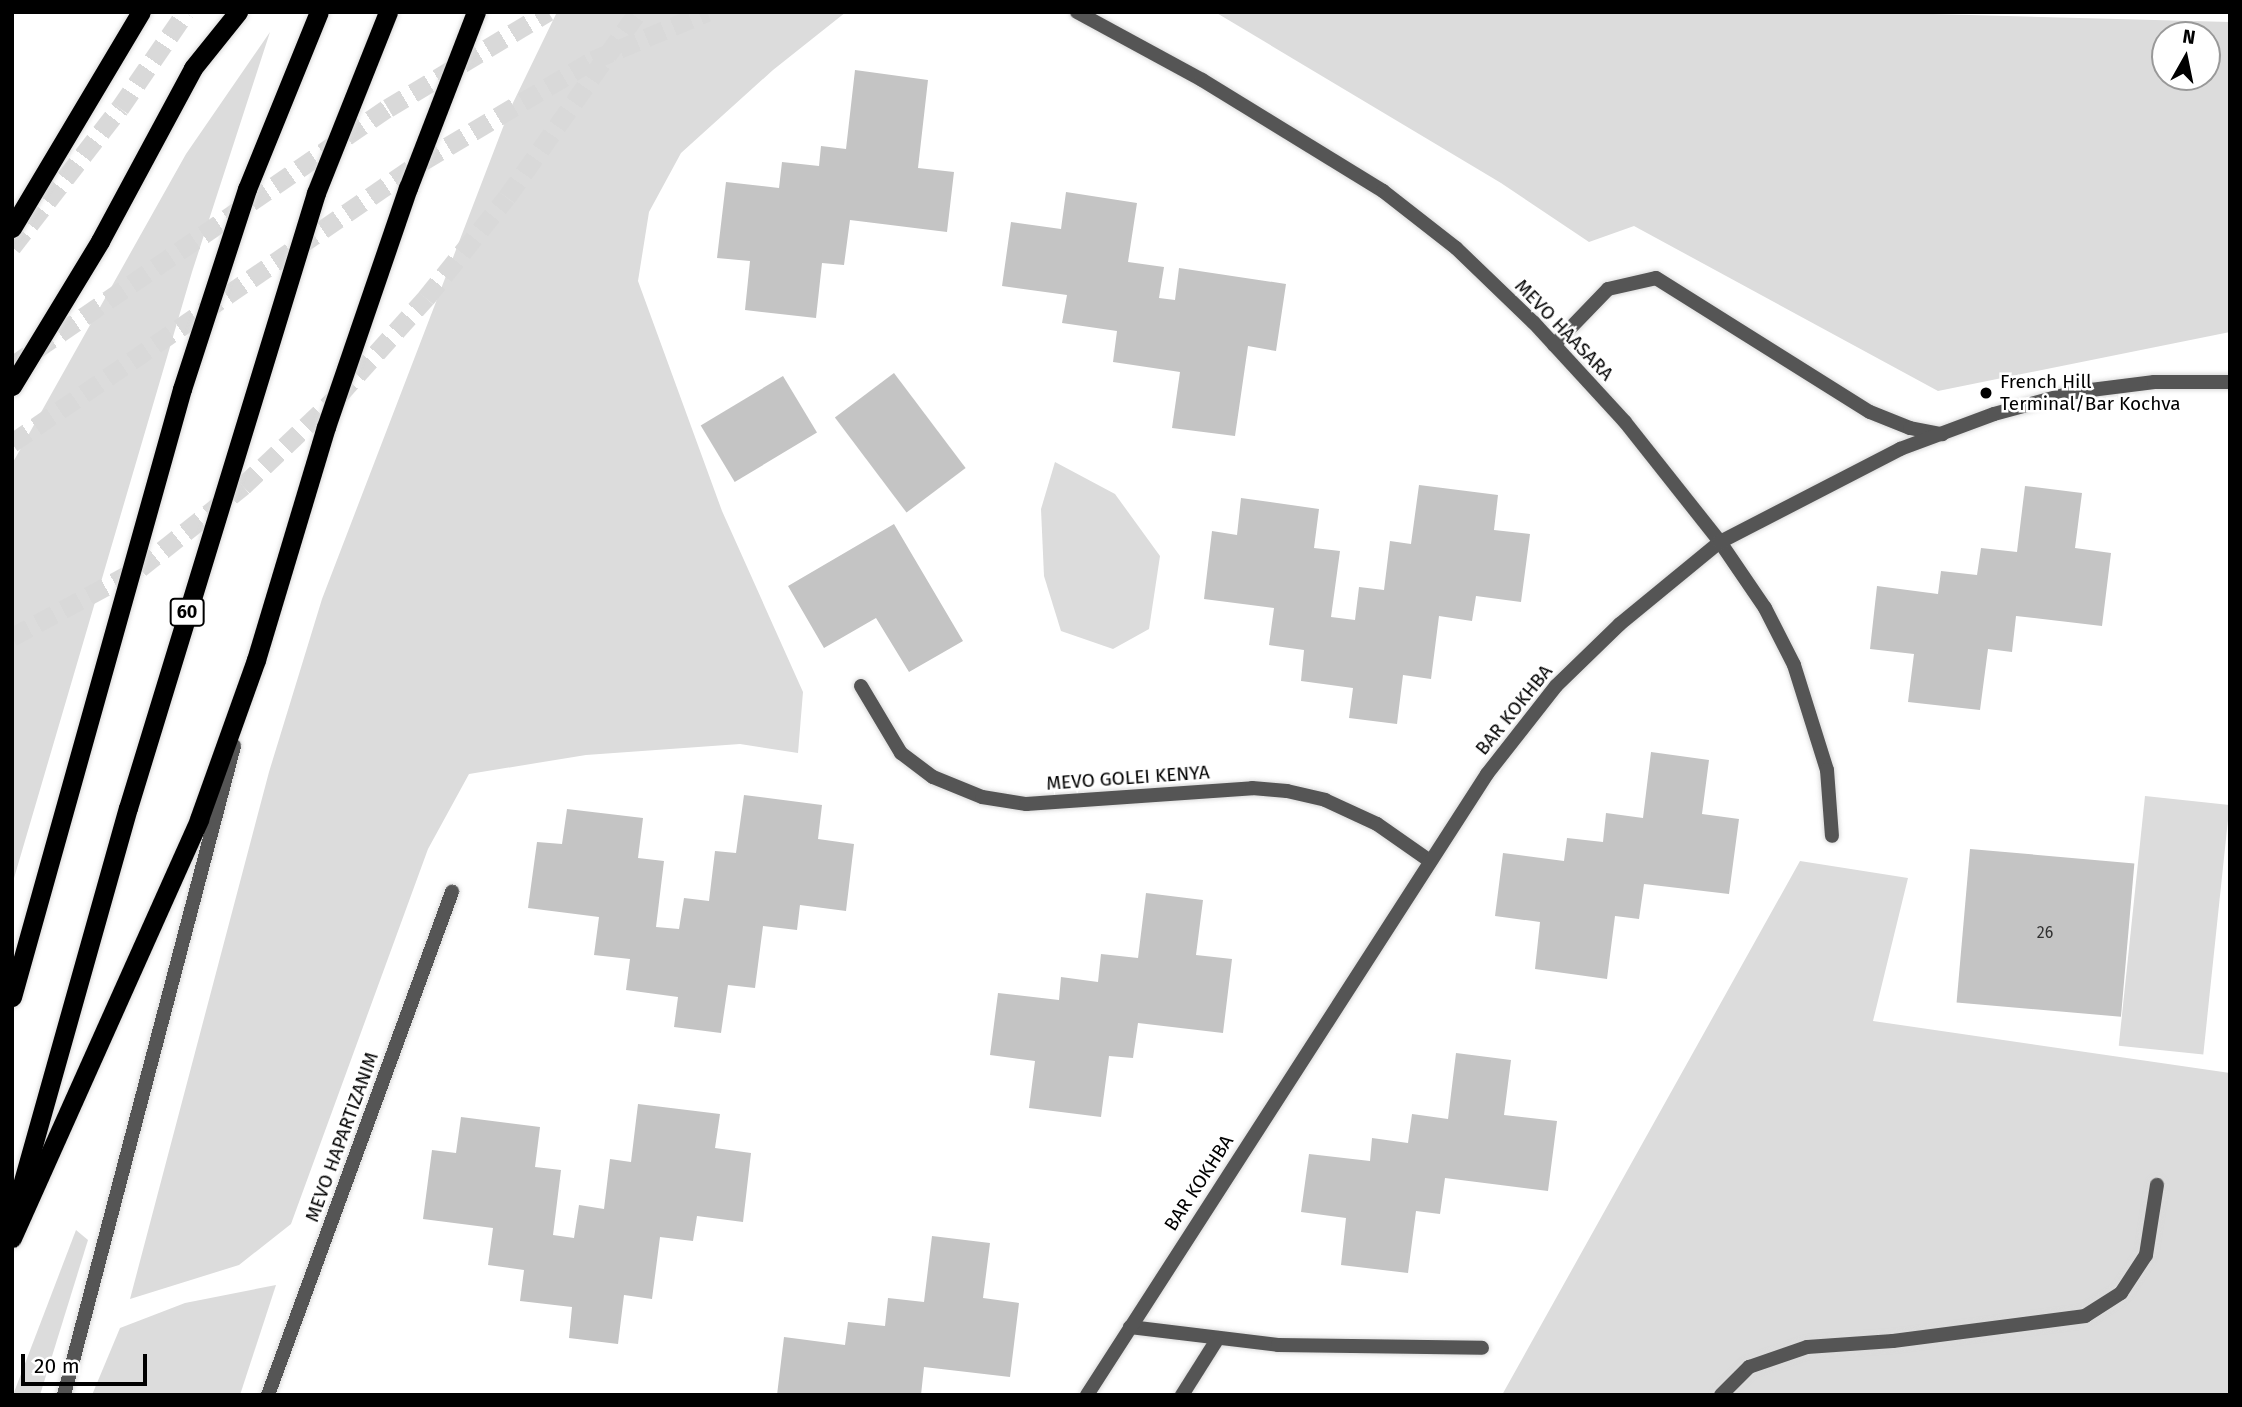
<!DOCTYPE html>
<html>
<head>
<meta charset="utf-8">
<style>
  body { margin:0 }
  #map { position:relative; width:2242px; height:1407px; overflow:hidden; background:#fff; font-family:"Fira Sans",sans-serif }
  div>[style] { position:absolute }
  .green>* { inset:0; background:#dcdcdc; transform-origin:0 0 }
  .building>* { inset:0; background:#c4c4c4; transform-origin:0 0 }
  .trunk-tunnel>* { height:19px; margin-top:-9.5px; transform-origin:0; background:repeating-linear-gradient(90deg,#d9d9d9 0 19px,transparent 0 29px) }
  .roads { filter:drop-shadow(0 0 2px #dbdbdb) drop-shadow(0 0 2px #dbdbdb) }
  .service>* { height:14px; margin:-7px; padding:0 7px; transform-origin:7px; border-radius:7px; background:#555 }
  .minor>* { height:14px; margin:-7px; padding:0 7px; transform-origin:7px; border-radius:7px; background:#555 }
  .tertiary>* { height:14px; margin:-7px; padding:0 7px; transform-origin:7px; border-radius:7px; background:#555 }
  .trunk>* { height:19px; margin:-9.5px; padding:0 9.5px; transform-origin:9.5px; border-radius:9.5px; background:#000 }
  .dots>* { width:19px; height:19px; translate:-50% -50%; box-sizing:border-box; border:4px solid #fff; border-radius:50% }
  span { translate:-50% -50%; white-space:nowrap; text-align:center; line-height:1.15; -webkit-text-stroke:5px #fff; paint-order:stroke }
  .number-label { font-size:16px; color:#313131 }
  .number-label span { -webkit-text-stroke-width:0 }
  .shield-label span { padding:2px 5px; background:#fff; border:2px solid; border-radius:5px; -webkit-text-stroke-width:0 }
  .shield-label { font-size:18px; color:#000; font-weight:700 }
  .street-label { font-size:19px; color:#000 }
  .poi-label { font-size:19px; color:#000 }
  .left { translate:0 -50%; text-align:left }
  .frame { position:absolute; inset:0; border:14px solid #000; pointer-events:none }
  .north { position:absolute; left:2151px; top:21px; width:70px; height:70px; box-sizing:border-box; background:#fff; border:2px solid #999; border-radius:50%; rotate:9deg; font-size:19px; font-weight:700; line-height:28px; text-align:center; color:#000 }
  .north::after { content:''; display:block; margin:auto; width:24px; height:32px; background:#000; clip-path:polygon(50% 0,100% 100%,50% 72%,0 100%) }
  .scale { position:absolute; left:21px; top:1354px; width:126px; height:32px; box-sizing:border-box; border:4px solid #000; border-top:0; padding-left:9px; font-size:21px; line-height:24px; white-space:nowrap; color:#000; -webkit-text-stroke:5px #fff; paint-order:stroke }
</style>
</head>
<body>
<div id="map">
  <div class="green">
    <i style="clip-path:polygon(557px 12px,846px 12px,773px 70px,681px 153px,649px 212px,638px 281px,722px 511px,803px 692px,798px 753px,740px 744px,586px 755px,469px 774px,428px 849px,291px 1224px,239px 1265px,130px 1299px,269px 772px,322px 599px,510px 109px)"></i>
    <i style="clip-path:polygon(evenodd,1215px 12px,1859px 12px,2230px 22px,2230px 332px,1938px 391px,1634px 226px,1589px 242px,1501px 183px,1215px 12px,2207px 35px,2207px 77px,2165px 77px,2165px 35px,2207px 35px)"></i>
    <i style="clip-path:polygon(270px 32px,192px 272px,12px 885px,12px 464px,186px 154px)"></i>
    <i style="clip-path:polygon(1055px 462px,1115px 494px,1160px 556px,1149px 629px,1113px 649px,1061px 631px,1044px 576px,1041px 509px)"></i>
    <i style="left:2145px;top:796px;width:85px;height:251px;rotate:6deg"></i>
    <i style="clip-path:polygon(1800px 861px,1908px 878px,1873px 1021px,2230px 1073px,2230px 1395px,1502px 1395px)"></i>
    <i style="clip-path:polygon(76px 1230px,88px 1240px,40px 1395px,13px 1395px)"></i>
    <i style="clip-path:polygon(276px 1285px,240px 1395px,92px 1395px,120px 1328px,185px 1303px)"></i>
  </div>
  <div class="building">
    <i style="clip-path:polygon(855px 70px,928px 80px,918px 168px,954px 172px,947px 232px,850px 220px,844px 265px,822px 263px,816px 318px,745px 310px,750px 261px,717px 258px,726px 182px,779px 188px,782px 162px,819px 166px,821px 146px,846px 149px)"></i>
    <i style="clip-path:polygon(1066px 192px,1137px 203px,1128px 262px,1164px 267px,1159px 298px,1175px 300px,1179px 268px,1286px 284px,1276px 351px,1248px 346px,1235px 436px,1172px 428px,1180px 372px,1113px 362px,1117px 331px,1062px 323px,1067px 295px,1002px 286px,1011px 222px,1061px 229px)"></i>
    <i style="left:894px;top:373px;width:119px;height:74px;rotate:53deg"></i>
    <i style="left:783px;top:376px;width:66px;height:96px;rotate:59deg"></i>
    <i style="clip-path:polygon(1419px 485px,1498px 495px,1494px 530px,1530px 534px,1521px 602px,1476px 596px,1472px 621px,1439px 616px,1431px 679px,1403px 675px,1397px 724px,1349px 718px,1353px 688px,1301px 681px,1304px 650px,1269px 645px,1274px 608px,1204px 599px,1212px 531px,1237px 535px,1241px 498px,1319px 509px,1314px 548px,1340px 551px,1331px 617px,1355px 620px,1359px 587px,1384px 590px,1390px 541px,1411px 544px)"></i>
    <i style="clip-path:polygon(2025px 486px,2082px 493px,2075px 548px,2111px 553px,2102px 626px,2016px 616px,2012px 652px,1988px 649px,1980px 710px,1908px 702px,1914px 654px,1870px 649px,1877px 586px,1938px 594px,1941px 571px,1977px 575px,1981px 548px,2017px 552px)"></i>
    <i style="clip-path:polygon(894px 524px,963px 641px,909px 672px,876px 618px,824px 648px,788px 586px)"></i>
    <i style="clip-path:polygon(1651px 752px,1709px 760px,1702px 814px,1739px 819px,1729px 894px,1644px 884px,1639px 919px,1615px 916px,1607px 979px,1535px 969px,1540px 922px,1495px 916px,1503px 853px,1564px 861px,1567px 838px,1603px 842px,1606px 813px,1643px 818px)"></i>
    <i style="clip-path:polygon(744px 795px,822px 805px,818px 839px,854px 844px,846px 911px,800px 905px,797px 930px,763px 926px,755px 988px,728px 985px,721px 1033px,674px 1027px,678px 997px,626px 990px,630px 959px,594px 955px,599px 917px,528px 908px,537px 842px,562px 844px,567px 809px,643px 818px,638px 858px,664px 861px,656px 927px,679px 929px,684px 898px,709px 901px,715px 851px,736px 853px)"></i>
    <i style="left:1970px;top:849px;width:165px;height:154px;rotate:5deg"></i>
    <i style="clip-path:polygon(1146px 893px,1203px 900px,1196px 955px,1232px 959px,1223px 1033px,1138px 1023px,1133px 1058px,1109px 1056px,1101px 1117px,1029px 1108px,1035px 1061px,990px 1055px,998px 993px,1059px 1000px,1061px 977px,1098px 982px,1101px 954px,1138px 958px)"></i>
    <i style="clip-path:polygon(1456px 1053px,1511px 1060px,1504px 1115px,1557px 1121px,1548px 1191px,1445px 1178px,1440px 1214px,1416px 1211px,1408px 1273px,1341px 1265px,1346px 1218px,1301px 1212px,1309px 1154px,1370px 1161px,1372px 1138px,1408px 1143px,1412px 1114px,1448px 1119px)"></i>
    <i style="clip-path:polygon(638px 1104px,720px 1114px,715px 1148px,751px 1153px,743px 1222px,697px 1216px,693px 1241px,660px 1237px,652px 1299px,624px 1295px,618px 1344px,569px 1338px,572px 1307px,520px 1301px,524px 1270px,488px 1265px,493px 1228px,423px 1219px,432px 1150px,456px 1153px,461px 1117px,540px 1127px,535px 1167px,561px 1170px,553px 1235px,574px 1238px,579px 1205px,604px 1209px,610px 1159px,631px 1162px)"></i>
    <i style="clip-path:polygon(932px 1236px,990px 1243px,983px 1298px,1019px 1303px,1010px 1377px,924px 1367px,921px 1395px,777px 1395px,784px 1337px,845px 1345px,848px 1322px,885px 1326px,888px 1298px,924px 1302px)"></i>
  </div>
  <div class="trunk-tunnel">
    <i style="left:12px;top:247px;width:176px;rotate:-52.2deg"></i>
    <i style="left:120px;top:108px;width:116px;rotate:-55.5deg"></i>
    <i style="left:12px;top:366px;width:456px;rotate:-34.5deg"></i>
    <i style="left:388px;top:108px;width:187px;rotate:-31deg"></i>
    <i style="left:12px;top:443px;width:498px;rotate:-34.5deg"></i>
    <i style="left:423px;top:161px;width:198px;rotate:-30.7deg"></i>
    <i style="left:593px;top:60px;width:124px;rotate:-22.8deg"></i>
    <i style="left:12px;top:637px;width:145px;rotate:-28.3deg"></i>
    <i style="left:140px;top:568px;width:132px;rotate:-38.5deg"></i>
    <i style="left:243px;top:486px;width:131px;rotate:-43.5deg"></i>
    <i style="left:338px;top:396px;width:132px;rotate:-48.1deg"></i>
    <i style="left:426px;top:298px;width:129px;rotate:-51.3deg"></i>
    <i style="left:507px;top:197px;width:227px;rotate:-54.7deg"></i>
  </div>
  <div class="roads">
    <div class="service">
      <i style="left:1554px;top:345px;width:78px;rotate:-46deg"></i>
      <i style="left:1608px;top:289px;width:49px;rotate:-12.9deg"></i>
      <i style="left:1656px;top:278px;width:252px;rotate:32.1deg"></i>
      <i style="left:1870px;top:412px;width:43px;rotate:21.8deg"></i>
      <i style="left:1910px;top:428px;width:33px;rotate:11deg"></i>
      <i style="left:1130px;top:1327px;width:149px;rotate:6.9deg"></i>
      <i style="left:1278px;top:1345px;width:204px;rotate:0.8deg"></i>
      <i style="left:1182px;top:1395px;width:67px;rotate:-57.7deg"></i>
      <i style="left:1721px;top:1395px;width:40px;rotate:-45deg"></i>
      <i style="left:1749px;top:1367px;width:61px;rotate:-19deg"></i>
      <i style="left:1807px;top:1347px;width:86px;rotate:-4deg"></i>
      <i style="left:1893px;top:1341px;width:194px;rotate:-7.4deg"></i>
      <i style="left:2085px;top:1316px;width:43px;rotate:-32.6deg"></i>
      <i style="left:2121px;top:1293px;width:45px;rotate:-56.7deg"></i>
      <i style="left:2146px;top:1255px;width:71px;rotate:-81.1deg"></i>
    </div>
    <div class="minor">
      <i style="left:1077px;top:12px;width:142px;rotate:28.5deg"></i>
      <i style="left:1202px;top:80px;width:212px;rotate:31.5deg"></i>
      <i style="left:1383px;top:191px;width:93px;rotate:38deg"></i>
      <i style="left:1456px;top:248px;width:108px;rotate:43.9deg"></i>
      <i style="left:1534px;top:323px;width:134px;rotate:47.4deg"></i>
      <i style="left:1625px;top:422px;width:153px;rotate:51.6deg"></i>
      <i style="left:1720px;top:542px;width:80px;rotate:55.7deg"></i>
      <i style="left:1765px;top:608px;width:64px;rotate:63deg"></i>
      <i style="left:1794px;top:665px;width:110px;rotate:72.6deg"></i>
      <i style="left:1827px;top:770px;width:66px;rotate:85.7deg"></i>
      <i style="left:861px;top:686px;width:78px;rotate:59.2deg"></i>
      <i style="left:901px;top:753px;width:40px;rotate:37deg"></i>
      <i style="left:933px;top:777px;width:53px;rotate:22.2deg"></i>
      <i style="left:982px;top:797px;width:45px;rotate:9deg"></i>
      <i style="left:1026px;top:804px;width:227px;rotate:-4deg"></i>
      <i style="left:1252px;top:788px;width:35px;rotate:5deg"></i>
      <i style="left:1287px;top:791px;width:39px;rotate:13deg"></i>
      <i style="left:1325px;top:800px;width:57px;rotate:24.8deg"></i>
      <i style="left:1377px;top:824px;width:65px;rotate:34.9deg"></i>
      <i style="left:268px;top:1395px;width:536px;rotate:-69.91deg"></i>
      <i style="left:1087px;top:1395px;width:739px;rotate:-57.21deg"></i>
      <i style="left:1487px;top:774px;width:112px;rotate:-51.9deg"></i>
      <i style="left:1556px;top:686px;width:89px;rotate:-44.1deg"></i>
      <i style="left:1620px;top:624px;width:129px;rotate:-39.4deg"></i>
      <i style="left:1720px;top:542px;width:203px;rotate:-27.3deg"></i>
      <i style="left:1900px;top:449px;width:100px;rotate:-20.4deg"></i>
      <i style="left:1994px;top:414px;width:84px;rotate:-15.2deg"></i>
      <i style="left:2075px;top:392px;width:80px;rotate:-7.2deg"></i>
      <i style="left:2154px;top:382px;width:76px"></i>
    </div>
    <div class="tertiary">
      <i style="left:64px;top:1395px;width:671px;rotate:-75.32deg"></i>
    </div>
    <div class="trunk">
      <i style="left:12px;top:228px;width:252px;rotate:-59.2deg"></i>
      <i style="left:12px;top:386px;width:170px;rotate:-58.7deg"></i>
      <i style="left:100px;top:241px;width:196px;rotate:-61.7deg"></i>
      <i style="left:193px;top:68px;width:72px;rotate:-51.2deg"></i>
      <i style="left:12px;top:997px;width:631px;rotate:-74.38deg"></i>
      <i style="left:182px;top:389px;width:210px;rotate:-72deg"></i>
      <i style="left:247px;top:189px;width:191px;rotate:-67.9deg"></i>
      <i style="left:16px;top:1206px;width:413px;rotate:-74.3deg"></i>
      <i style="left:128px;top:808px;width:643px;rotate:-73deg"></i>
      <i style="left:316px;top:193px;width:195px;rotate:-68.3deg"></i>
      <i style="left:12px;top:1238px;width:459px;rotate:-65.9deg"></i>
      <i style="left:199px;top:819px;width:169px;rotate:-70.3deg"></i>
      <i style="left:256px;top:660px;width:243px;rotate:-73.3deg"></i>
      <i style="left:326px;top:427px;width:253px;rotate:-71.1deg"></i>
      <i style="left:408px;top:188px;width:189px;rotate:-68.9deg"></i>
    </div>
  </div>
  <div class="dots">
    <i style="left:1986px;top:393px;background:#000"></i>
  </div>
  <div class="number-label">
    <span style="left:2045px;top:933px">26</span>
  </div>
  <div class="shield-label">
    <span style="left:187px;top:612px">60</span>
  </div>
  <div class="street-label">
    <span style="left:1564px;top:330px;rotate:46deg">MEVO HAASARA</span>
    <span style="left:1514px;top:710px;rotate:-51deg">BAR KOKHBA</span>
    <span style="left:1128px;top:778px;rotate:-4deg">MEVO GOLEI KENYA</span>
    <span style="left:342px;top:1137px;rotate:-70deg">MEVO HAPARTIZANIM</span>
    <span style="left:1199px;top:1183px;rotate:-57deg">BAR KOKHBA</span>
  </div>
  <div class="poi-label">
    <span class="left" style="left:2000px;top:393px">French Hill<br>Terminal/Bar Kochva</span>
  </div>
  <div class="frame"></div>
  <div class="north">N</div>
  <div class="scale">20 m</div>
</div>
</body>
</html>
